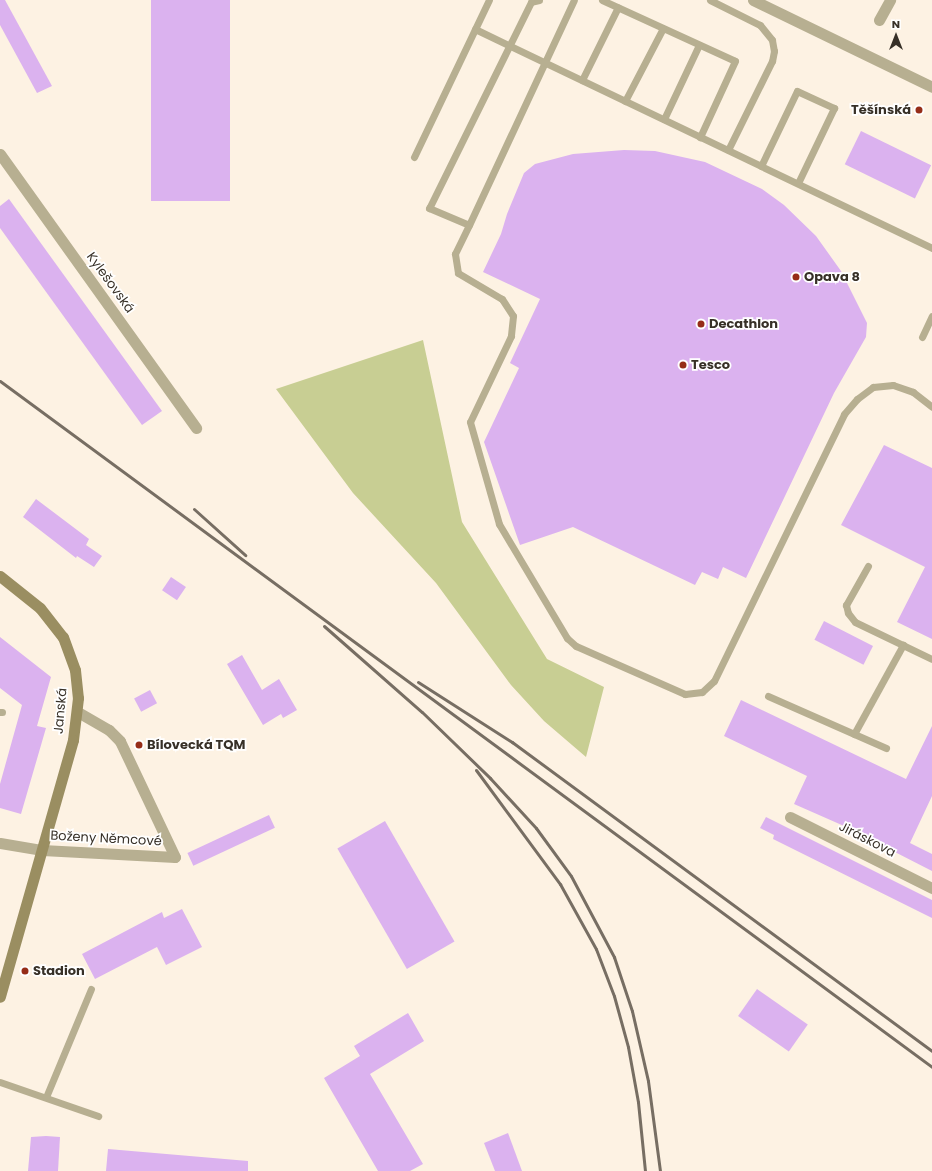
<!DOCTYPE html>
<html>
<head>
<meta charset="utf-8">
<style>
  body { margin:0 }
  #map { position:relative; width:932px; height:1171px; overflow:hidden; background:#fdf2e3; font-family:Poppins,sans-serif }
  div>[style] { position:absolute }
  .green>* { inset:0; background:#c8ce93 }
  .building>* { inset:0; background:#dbb2ef; transform-origin:0 0 }
  .service>* { height:7px; margin:-3.5px; padding:0 3.5px; transform-origin:3.5px; border-radius:3.5px; background:#b7af91 }
  .minor>* { height:11px; margin:-5.5px; padding:0 5.5px; transform-origin:5.5px; border-radius:5.5px; background:#b7af91 }
  .tertiary>* { height:11px; margin:-5.5px; padding:0 5.5px; transform-origin:5.5px; border-radius:5.5px; background:#b7af91 }
  .secondary>* { height:11px; margin:-5.5px; padding:0 5.5px; transform-origin:5.5px; border-radius:5.5px; background:#9a8e61 }
  .rail>* { height:3px; margin:-1.5px; padding:0 1.5px; transform-origin:1.5px; border-radius:1.5px; background:#776e63 }
  .dots>* { width:11px; height:11px; translate:-50% -50%; box-sizing:border-box; border:2px solid #fff; border-radius:50% }
  span { translate:-50% -50%; white-space:nowrap; text-align:center; line-height:1.15; -webkit-text-stroke:3.5px #fff; paint-order:stroke }
  .poi-label { font-size:13px; color:#373027; font-weight:700 }
  .right { translate:-100% -50%; text-align:right }
  .left { translate:0 -50%; text-align:left }
  .street-label { font-size:13px; color:#373027 }
  .north { position:absolute; left:876px; top:16px; width:40px; height:40px; -webkit-text-stroke:3px #fff; paint-order:stroke; rotate:0deg; font-size:11px; font-weight:700; line-height:16px; text-align:center; color:#373027 }
  .north::after { content:''; display:block; margin:auto; width:14px; height:18px; background:#373027; clip-path:polygon(50% 0,100% 100%,50% 72%,0 100%) }
</style>
</head>
<body>
<div id="map">
  <div class="green">
    <i style="clip-path:polygon(423px 340px,462px 522px,547px 659px,604px 687px,586px 757px,544px 721px,511px 685px,436px 583px,353px 493px,276px 389px)"></i>
  </div>
  <div class="building">
    <i style="clip-path:polygon(0 0,5px 0,52px 86px,37px 93px,0 25px)"></i>
    <i style="left:151px;top:0;width:79px;height:201px"></i>
    <i style="left:861px;top:131px;width:78px;height:37px;rotate:26deg"></i>
    <i style="clip-path:polygon(624px 150px,655px 151px,705px 162px,762px 189px,784px 205px,816px 236px,841px 271px,867px 323px,866px 337px,834px 393px,746px 578px,723px 567px,718px 579px,702px 572px,695px 585px,573px 527px,520px 545px,484px 442px,519px 368px,510px 363px,540px 299px,483px 272px,501px 234px,507px 214px,524px 173px,535px 164px,573px 154px)"></i>
    <i style="clip-path:polygon(9px 199px,162px 411px,142px 425px,0 228px,0 206px)"></i>
    <i style="clip-path:polygon(884px 445px,932px 468px,932px 639px,897px 622px,925px 567px,841px 525px)"></i>
    <i style="clip-path:polygon(36px 499px,89px 539px,86px 545px,102px 556px,94px 567px,77px 556px,76px 558px,23px 517px)"></i>
    <i style="left:171px;top:577px;width:18px;height:16px;rotate:34deg"></i>
    <i style="left:824px;top:621px;width:55px;height:21px;rotate:27deg"></i>
    <i style="clip-path:polygon(0 637px,51px 677px,37px 726px,46px 728px,21px 814px,0 808px,0 784px,22px 705px,0 688px)"></i>
    <i style="clip-path:polygon(242px 655px,262px 690px,279px 679px,297px 710px,283px 718px,281px 714px,263px 725px,227px 664px)"></i>
    <i style="left:150px;top:690px;width:15px;height:18px;rotate:62deg"></i>
    <i style="clip-path:polygon(741px 700px,906px 779px,932px 726px,932px 796px,910px 843px,932px 854px,932px 871px,844px 826px,794px 804px,807px 776px,724px 736px)"></i>
    <i style="left:269px;top:815px;width:14px;height:90px;rotate:65deg"></i>
    <i style="clip-path:polygon(766px 817px,932px 900px,932px 918px,773px 839px,774px 835px,760px 828px)"></i>
    <i style="left:385px;top:821px;width:139px;height:55px;rotate:60deg"></i>
    <i style="clip-path:polygon(182px 909px,202px 947px,166px 965px,157px 947px,95px 979px,82px 954px,162px 912px,164px 918px)"></i>
    <i style="left:757px;top:989px;width:62px;height:33px;rotate:35deg"></i>
    <i style="clip-path:polygon(408px 1013px,424px 1041px,370px 1074px,423px 1164px,410px 1171px,378px 1171px,324px 1078px,360px 1056px,354px 1046px)"></i>
    <i style="clip-path:polygon(508px 1133px,522px 1171px,495px 1171px,484px 1143px)"></i>
    <i style="clip-path:polygon(46px 1136px,60px 1137px,58px 1171px,28px 1171px,31px 1137px)"></i>
    <i style="clip-path:polygon(108px 1149px,248px 1161px,248px 1171px,106px 1171px)"></i>
  </div>
  <div class="service">
    <i style="left:539px;top:0;width:8px;rotate:166deg"></i>
    <i style="left:531px;top:2px;width:230px;rotate:116.3deg"></i>
    <i style="left:429px;top:208px;width:43px;rotate:23deg"></i>
    <i style="left:469px;top:225px;width:248px;rotate:-65deg"></i>
    <i style="left:602px;top:0;width:146px;rotate:24.6deg"></i>
    <i style="left:735px;top:61px;width:84px;rotate:114.7deg"></i>
    <i style="left:710px;top:0;width:56px;rotate:26.6deg"></i>
    <i style="left:760px;top:25px;width:19px;rotate:51deg"></i>
    <i style="left:772px;top:40px;width:11px;rotate:80deg"></i>
    <i style="left:774px;top:51px;width:10px;rotate:101deg"></i>
    <i style="left:772px;top:61px;width:99px;rotate:116.3deg"></i>
    <i style="left:475px;top:29px;width:507px;rotate:25.6deg"></i>
    <i style="left:582px;top:80px;width:81px;rotate:-63.7deg"></i>
    <i style="left:625px;top:101px;width:82px;rotate:-62.5deg"></i>
    <i style="left:664px;top:119px;width:82px;rotate:-64.7deg"></i>
    <i style="left:414px;top:157px;width:174px;rotate:-64.5deg"></i>
    <i style="left:761px;top:166px;width:83px;rotate:-64.4deg"></i>
    <i style="left:797px;top:91px;width:41px;rotate:24.7deg"></i>
    <i style="left:834px;top:108px;width:83px;rotate:115.6deg"></i>
    <i style="left:469px;top:225px;width:32px;rotate:116deg"></i>
    <i style="left:455px;top:254px;width:19px;rotate:81deg"></i>
    <i style="left:458px;top:273px;width:51px;rotate:30.6deg"></i>
    <i style="left:502px;top:299px;width:20px;rotate:57deg"></i>
    <i style="left:513px;top:316px;width:20px;rotate:96deg"></i>
    <i style="left:511px;top:336px;width:95px;rotate:115.5deg"></i>
    <i style="left:470px;top:422px;width:106px;rotate:74.1deg"></i>
    <i style="left:499px;top:524px;width:133px;rotate:59.2deg"></i>
    <i style="left:567px;top:638px;width:12px;rotate:42deg"></i>
    <i style="left:576px;top:646px;width:119px;rotate:23.8deg"></i>
    <i style="left:685px;top:694px;width:17px;rotate:-7deg"></i>
    <i style="left:702px;top:692px;width:16px;rotate:-43deg"></i>
    <i style="left:714px;top:681px;width:297px;rotate:-64deg"></i>
    <i style="left:844px;top:414px;width:20px;rotate:-49deg"></i>
    <i style="left:857px;top:399px;width:20px;rotate:-37deg"></i>
    <i style="left:873px;top:387px;width:20px;rotate:-6deg"></i>
    <i style="left:893px;top:385px;width:21px;rotate:19deg"></i>
    <i style="left:913px;top:392px;width:24px;rotate:38deg"></i>
    <i style="left:922px;top:337px;width:23px;rotate:-65deg"></i>
    <i style="left:868px;top:566px;width:45px;rotate:119.4deg"></i>
    <i style="left:846px;top:605px;width:8px;rotate:76deg"></i>
    <i style="left:848px;top:613px;width:11px;rotate:52deg"></i>
    <i style="left:855px;top:622px;width:85px;rotate:25.7deg"></i>
    <i style="left:768px;top:696px;width:129px;rotate:23.8deg"></i>
    <i style="left:0;top:712px;width:2px"></i>
    <i style="left:854px;top:734px;width:102px;rotate:-61.2deg"></i>
    <i style="left:0;top:1082px;width:104px;rotate:19.1deg"></i>
    <i style="left:46px;top:1097px;width:117px;rotate:-67.4deg"></i>
  </div>
  <div class="minor">
    <i style="left:879px;top:20px;width:23px;rotate:-61deg"></i>
    <i style="left:0;top:154px;width:337px;rotate:54.4deg"></i>
    <i style="left:790px;top:817px;width:159px;rotate:26.6deg"></i>
    <i style="left:0;top:843px;width:43px;rotate:9.5deg"></i>
    <i style="left:42px;top:850px;width:133px;rotate:3deg"></i>
    <i style="left:175px;top:857px;width:128px;rotate:-115.4deg"></i>
    <i style="left:120px;top:741px;width:16px;rotate:-135deg"></i>
    <i style="left:109px;top:730px;width:36px;rotate:-150deg"></i>
  </div>
  <div class="tertiary">
    <i style="left:753px;top:0;width:199px;rotate:25.9deg"></i>
  </div>
  <div class="secondary">
    <i style="left:0;top:576px;width:51px;rotate:38.7deg"></i>
    <i style="left:40px;top:608px;width:37px;rotate:52deg"></i>
    <i style="left:63px;top:637px;width:35px;rotate:70deg"></i>
    <i style="left:75px;top:670px;width:28px;rotate:84deg"></i>
    <i style="left:78px;top:698px;width:42px;rotate:96.8deg"></i>
    <i style="left:73px;top:740px;width:267px;rotate:105.9deg"></i>
  </div>
  <div class="rail">
    <i style="left:0;top:381px;width:1157px;rotate:36.35deg"></i>
    <i style="left:194px;top:509px;width:69px;rotate:42deg"></i>
    <i style="left:324px;top:626px;width:130px;rotate:41.3deg"></i>
    <i style="left:422px;top:712px;width:95px;rotate:44.1deg"></i>
    <i style="left:490px;top:778px;width:68px;rotate:47.4deg"></i>
    <i style="left:536px;top:828px;width:59px;rotate:53.9deg"></i>
    <i style="left:571px;top:876px;width:92px;rotate:62deg"></i>
    <i style="left:614px;top:957px;width:57px;rotate:71.6deg"></i>
    <i style="left:632px;top:1011px;width:72px;rotate:77.1deg"></i>
    <i style="left:648px;top:1081px;width:91px;rotate:82.4deg"></i>
    <i style="left:418px;top:682px;width:112px;rotate:32.6deg"></i>
    <i style="left:512px;top:742px;width:521px;rotate:36.34deg"></i>
    <i style="left:476px;top:770px;width:142px;rotate:53.6deg"></i>
    <i style="left:560px;top:884px;width:74px;rotate:61deg"></i>
    <i style="left:596px;top:949px;width:50px;rotate:69deg"></i>
    <i style="left:614px;top:996px;width:53px;rotate:74.6deg"></i>
    <i style="left:628px;top:1047px;width:56px;rotate:79.7deg"></i>
    <i style="left:638px;top:1102px;width:69px;rotate:84.2deg"></i>
  </div>
  <div class="dots">
    <i style="left:919px;top:110px;background:#962d18"></i>
    <i style="left:796px;top:277px;background:#962d18"></i>
    <i style="left:701px;top:324px;background:#962d18"></i>
    <i style="left:683px;top:365px;background:#962d18"></i>
    <i style="left:139px;top:745px;background:#962d18"></i>
    <i style="left:25px;top:971px;background:#962d18"></i>
  </div>
  <div class="poi-label">
    <span class="right" style="left:911px;top:110px">Těšínská</span>
    <span class="left" style="left:804px;top:277px">Opava 8</span>
    <span class="left" style="left:709px;top:324px">Decathlon</span>
    <span class="left" style="left:691px;top:365px">Tesco</span>
    <span class="left" style="left:147px;top:745px">Bílovecká TQM</span>
    <span class="left" style="left:33px;top:971px">Stadion</span>
  </div>
  <div class="street-label">
    <span style="left:110px;top:283px;rotate:54deg">Kylešovská</span>
    <span style="left:61px;top:711px;rotate:-85deg">Janská</span>
    <span style="left:106px;top:839px;rotate:3deg">Boženy Němcové</span>
    <span style="left:867px;top:840px;rotate:27deg">Jiráskova</span>
  </div>
  <div class="north">N</div>
</div>
</body>
</html>
